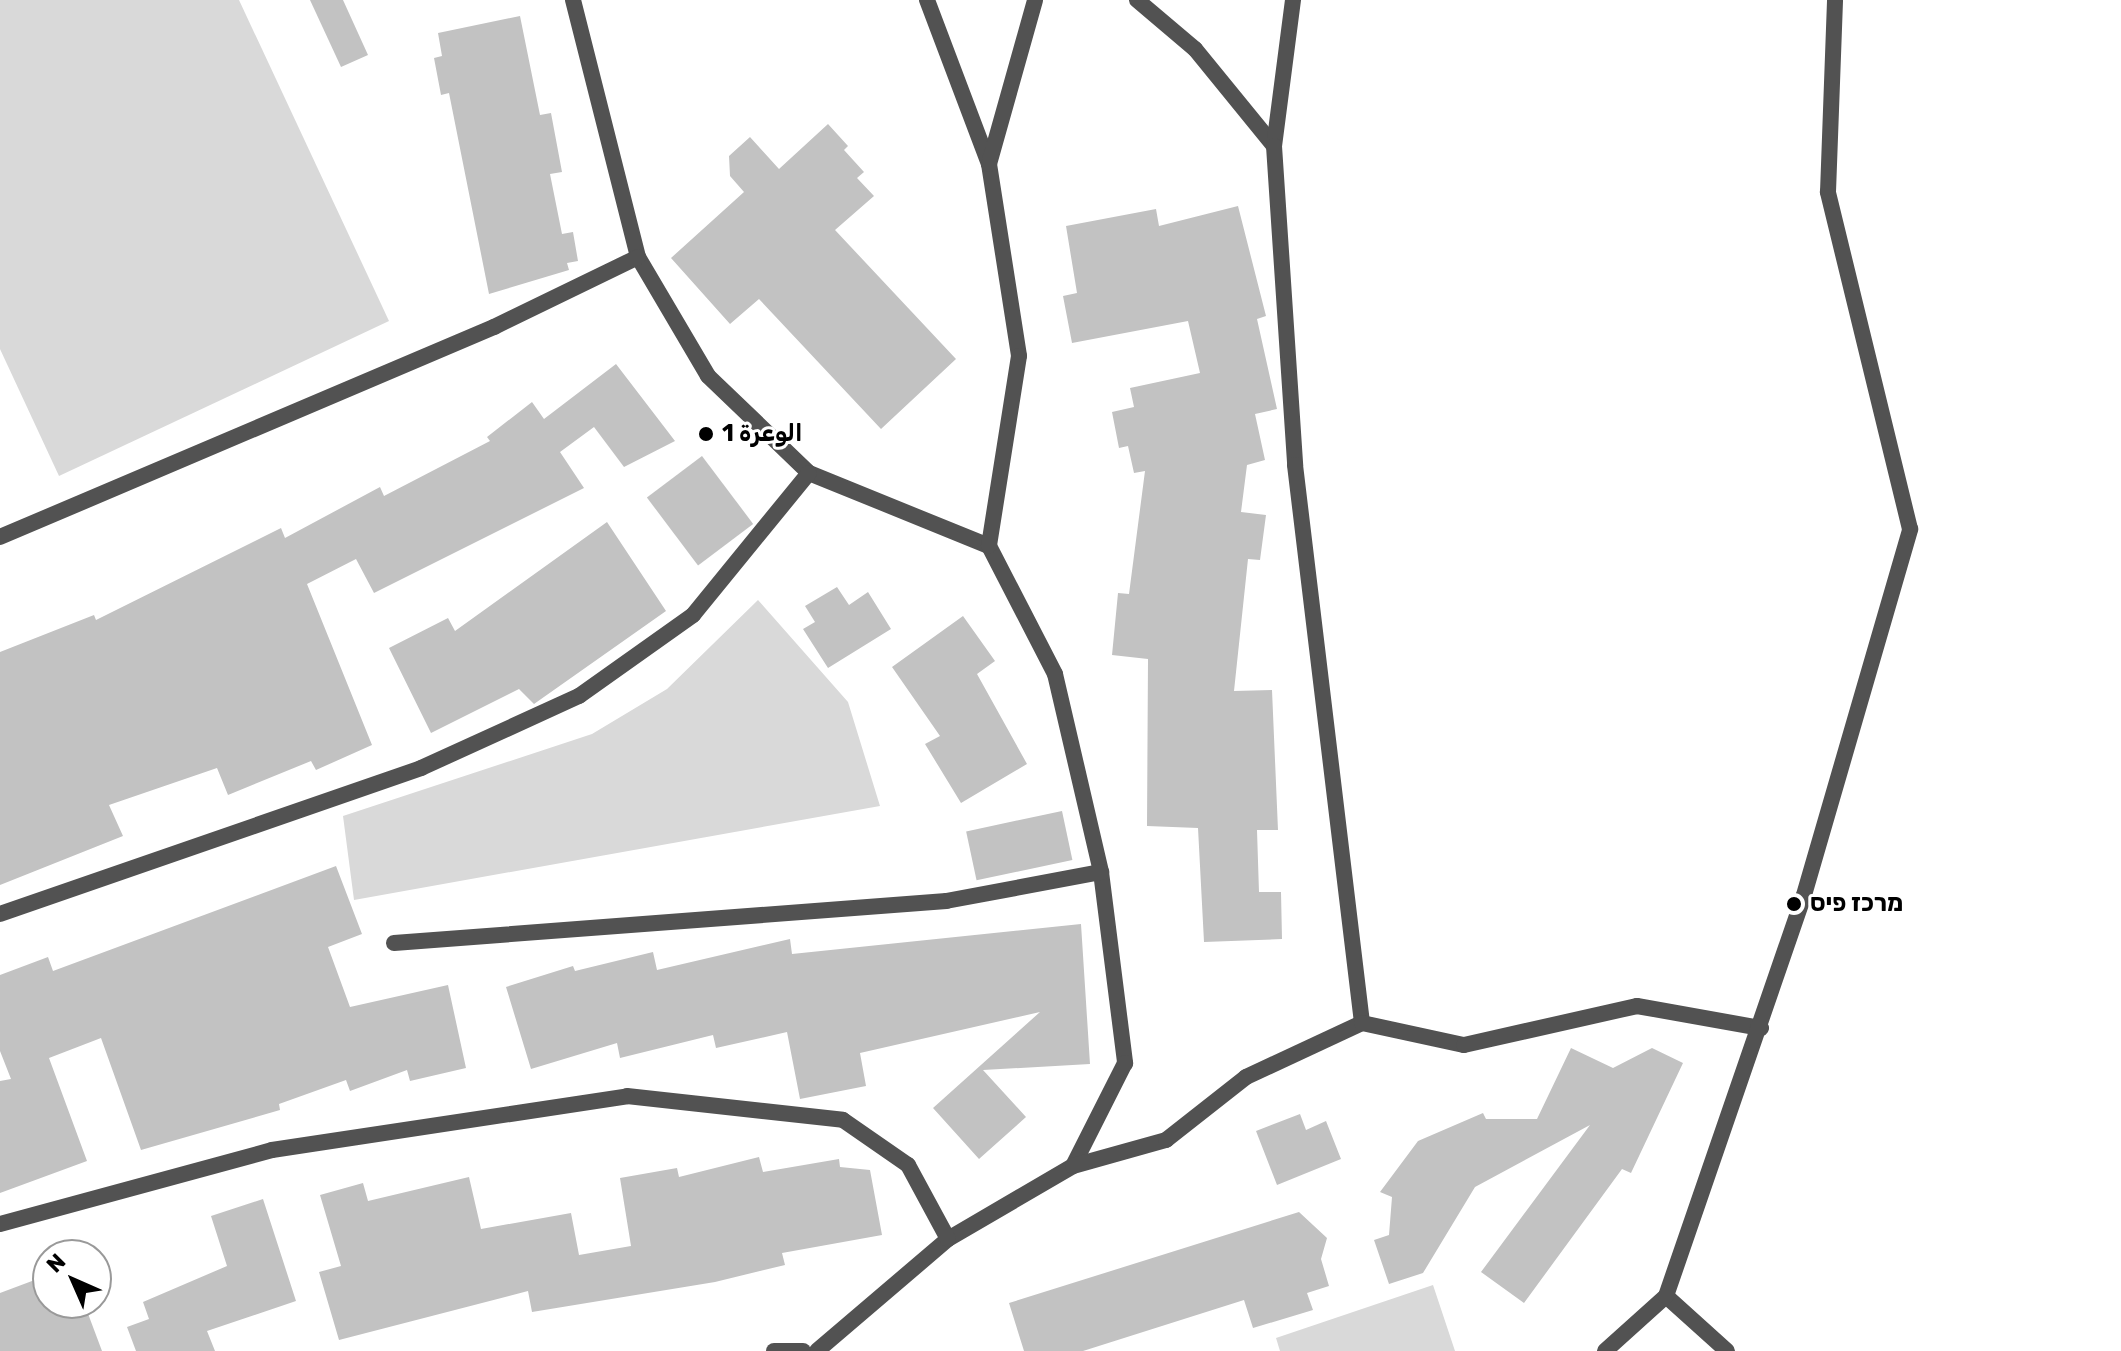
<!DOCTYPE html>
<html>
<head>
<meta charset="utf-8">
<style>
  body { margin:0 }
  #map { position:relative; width:2121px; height:1351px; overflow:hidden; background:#fff; font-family:Rubik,"Noto Naskh Arabic",Heebo,sans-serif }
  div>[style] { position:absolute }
  .green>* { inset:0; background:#d9d9d9 }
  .building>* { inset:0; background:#c2c2c2; transform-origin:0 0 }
  .minor>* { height:16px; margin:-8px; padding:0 8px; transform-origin:8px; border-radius:8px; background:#525252 }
  .tertiary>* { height:16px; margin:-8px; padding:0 8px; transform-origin:8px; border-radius:8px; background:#525252 }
  .dots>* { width:22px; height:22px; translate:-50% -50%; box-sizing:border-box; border:4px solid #fff; border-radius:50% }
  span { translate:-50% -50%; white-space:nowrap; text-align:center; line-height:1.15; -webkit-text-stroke:6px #fff; paint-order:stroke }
  .poi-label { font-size:24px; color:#000; font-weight:700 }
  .left { translate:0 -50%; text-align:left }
  .north { position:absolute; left:32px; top:1239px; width:80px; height:80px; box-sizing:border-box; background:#fff; border:2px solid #999; border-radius:50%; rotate:315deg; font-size:22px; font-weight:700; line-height:32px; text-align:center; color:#000 }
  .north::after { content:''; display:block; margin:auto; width:28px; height:36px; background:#000; clip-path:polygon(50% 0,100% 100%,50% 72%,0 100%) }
</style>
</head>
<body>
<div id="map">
  <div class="green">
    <i style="clip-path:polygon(0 0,239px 0,389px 321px,59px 476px,0 349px)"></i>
    <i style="clip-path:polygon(758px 600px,848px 702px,880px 806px,354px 900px,343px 816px,592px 734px,667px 689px)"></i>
    <i style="clip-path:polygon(1433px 1285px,1455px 1351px,1280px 1351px,1276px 1338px)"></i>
  </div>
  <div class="building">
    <i style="clip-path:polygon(310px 0,343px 0,368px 55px,341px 67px)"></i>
    <i style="clip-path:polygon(520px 16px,540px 115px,551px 113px,562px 172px,550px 174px,562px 234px,573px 232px,578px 261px,567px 263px,569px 270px,489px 294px,449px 93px,441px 95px,434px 58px,442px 56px,438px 33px)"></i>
    <i style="clip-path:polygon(828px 124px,848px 146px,844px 150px,864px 172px,857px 178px,874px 196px,835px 230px,956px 359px,881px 429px,759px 299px,730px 324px,671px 258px,744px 192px,730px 176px,729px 156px,750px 137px,779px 169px)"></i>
    <i style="clip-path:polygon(1238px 206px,1266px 316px,1257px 319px,1277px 409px,1255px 414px,1265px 460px,1247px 465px,1241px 512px,1266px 515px,1260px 560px,1248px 559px,1234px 691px,1272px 690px,1278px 830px,1257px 830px,1259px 892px,1281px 892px,1282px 939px,1204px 942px,1198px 828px,1147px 826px,1148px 659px,1112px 655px,1118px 593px,1129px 594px,1145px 471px,1134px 473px,1128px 446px,1119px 448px,1112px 412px,1134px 407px,1130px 388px,1200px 373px,1188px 321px,1072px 343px,1063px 296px,1077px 293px,1066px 226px,1156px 209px,1159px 226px)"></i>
    <i style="clip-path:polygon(616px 364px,675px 441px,624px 467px,594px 427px,560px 452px,584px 488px,374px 593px,356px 559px,307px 584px,372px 745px,316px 770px,311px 761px,228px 795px,217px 768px,109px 805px,123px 836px,0 885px,0 652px,94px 615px,96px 620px,281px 528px,285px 538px,380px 487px,384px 496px,490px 441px,487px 437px,532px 402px,544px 419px)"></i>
    <i style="left:702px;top:456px;width:85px;height:69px;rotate:53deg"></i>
    <i style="clip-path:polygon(607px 522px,666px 611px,534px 704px,519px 689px,431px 733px,389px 648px,448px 618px,455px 631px)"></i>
    <i style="clip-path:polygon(837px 587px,849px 605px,868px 592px,891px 629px,828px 668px,803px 629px,815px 622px,805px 606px)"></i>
    <i style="clip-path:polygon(963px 616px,995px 661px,977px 674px,1027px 764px,961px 803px,925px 744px,940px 736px,892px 667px)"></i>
    <i style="left:1062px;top:811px;width:50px;height:98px;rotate:78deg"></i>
    <i style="clip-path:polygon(336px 866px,362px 934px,328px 947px,350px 1007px,448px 985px,466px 1068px,410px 1081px,407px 1070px,350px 1091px,346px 1080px,279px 1104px,280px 1110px,141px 1150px,101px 1038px,49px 1058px,87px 1161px,0 1193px,0 1081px,11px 1079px,0 1051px,0 975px,48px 957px,53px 971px)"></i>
    <i style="clip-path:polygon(1081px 924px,1090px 1064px,983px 1070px,1026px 1117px,979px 1159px,933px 1108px,1040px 1012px,860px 1053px,866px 1086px,800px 1099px,787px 1032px,716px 1048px,713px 1035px,620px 1058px,617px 1043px,531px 1069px,506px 987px,573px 966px,575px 971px,653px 952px,657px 970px,790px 939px,792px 954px)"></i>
    <i style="clip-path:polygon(1571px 1048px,1613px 1068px,1652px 1048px,1683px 1063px,1631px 1173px,1622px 1169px,1524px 1303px,1481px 1272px,1590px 1125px,1475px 1187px,1423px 1273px,1389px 1284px,1374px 1240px,1389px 1235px,1392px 1197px,1380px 1192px,1418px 1141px,1483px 1113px,1486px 1119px,1537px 1119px)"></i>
    <i style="clip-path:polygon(1300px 1114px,1306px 1130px,1326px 1121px,1341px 1159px,1277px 1185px,1256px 1131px)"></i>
    <i style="clip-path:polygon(759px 1157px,763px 1172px,839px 1159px,840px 1167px,870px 1170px,882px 1235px,782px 1253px,785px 1265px,715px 1282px,532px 1312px,528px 1291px,339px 1340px,319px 1272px,341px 1266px,320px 1195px,363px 1183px,368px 1201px,469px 1177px,481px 1229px,571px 1213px,579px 1255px,631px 1246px,620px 1178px,677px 1168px,679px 1177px)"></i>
    <i style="clip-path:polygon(263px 1199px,296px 1301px,207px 1331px,215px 1351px,136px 1351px,127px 1327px,149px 1319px,143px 1302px,227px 1266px,211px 1216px)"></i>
    <i style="clip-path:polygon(1299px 1212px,1327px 1238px,1321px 1259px,1329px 1286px,1307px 1293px,1313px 1310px,1253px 1328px,1244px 1300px,1083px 1351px,1024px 1351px,1009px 1303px)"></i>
    <i style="clip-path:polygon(48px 1275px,48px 1303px,84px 1303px,102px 1351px,0 1351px,0 1293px)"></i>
  </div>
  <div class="minor">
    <i style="left:573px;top:0;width:265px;rotate:75.8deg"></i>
    <i style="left:638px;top:257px;width:138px;rotate:59.5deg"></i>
    <i style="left:708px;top:376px;width:140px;rotate:43.8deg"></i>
    <i style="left:809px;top:473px;width:194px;rotate:22.1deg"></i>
    <i style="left:989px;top:546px;width:144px;rotate:62.7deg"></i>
    <i style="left:1055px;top:674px;width:203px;rotate:76.9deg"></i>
    <i style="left:1101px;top:872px;width:193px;rotate:82.8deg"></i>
    <i style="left:1125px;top:1063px;width:115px;rotate:116.8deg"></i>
    <i style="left:1073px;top:1166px;width:145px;rotate:149.7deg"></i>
    <i style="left:948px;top:1239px;width:172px;rotate:139.5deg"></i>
    <i style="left:927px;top:0;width:175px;rotate:69.3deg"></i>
    <i style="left:989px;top:164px;width:194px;rotate:81.1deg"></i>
    <i style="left:1019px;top:356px;width:192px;rotate:99deg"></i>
    <i style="left:1137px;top:0;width:76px;rotate:40.2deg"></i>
    <i style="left:1195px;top:49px;width:125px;rotate:50.8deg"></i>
    <i style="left:1293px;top:0;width:147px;rotate:97.4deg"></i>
    <i style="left:1274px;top:146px;width:320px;rotate:86.2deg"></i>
    <i style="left:1295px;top:465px;width:562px;rotate:83.15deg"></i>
    <i style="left:989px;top:164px;width:170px;rotate:-74.3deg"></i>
    <i style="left:0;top:537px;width:537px;rotate:-23.03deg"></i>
    <i style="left:494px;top:327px;width:160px;rotate:-25.9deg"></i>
    <i style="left:0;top:914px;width:446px;rotate:-19.1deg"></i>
    <i style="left:421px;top:768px;width:174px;rotate:-24.5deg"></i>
    <i style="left:579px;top:696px;width:140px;rotate:-35.4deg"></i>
    <i style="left:693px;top:615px;width:183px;rotate:-50.8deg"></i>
    <i style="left:394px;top:943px;width:554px;rotate:-4.35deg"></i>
    <i style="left:946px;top:901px;width:158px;rotate:-10.6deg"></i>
    <i style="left:1073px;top:1166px;width:97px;rotate:-15.6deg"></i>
    <i style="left:1166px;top:1140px;width:102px;rotate:-38.2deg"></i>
    <i style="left:1246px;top:1077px;width:128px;rotate:-25deg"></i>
    <i style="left:1362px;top:1023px;width:104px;rotate:12.2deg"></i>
    <i style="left:1464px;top:1045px;width:177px;rotate:-12.7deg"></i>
    <i style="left:1637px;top:1006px;width:126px;rotate:10.1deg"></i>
    <i style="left:0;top:1224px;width:282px;rotate:-15.2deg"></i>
    <i style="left:272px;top:1150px;width:359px;rotate:-8.6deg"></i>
    <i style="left:627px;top:1096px;width:217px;rotate:6.3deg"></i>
    <i style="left:843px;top:1120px;width:79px;rotate:34.7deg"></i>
    <i style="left:908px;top:1165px;width:84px;rotate:61.6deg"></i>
    <i style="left:1666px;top:1296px;width:82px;rotate:42deg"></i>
  </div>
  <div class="tertiary">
    <i style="left:774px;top:1351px;width:29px"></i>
    <i style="left:1605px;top:1351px;width:82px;rotate:-42deg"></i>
    <i style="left:1666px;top:1296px;width:424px;rotate:-71deg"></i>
    <i style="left:1804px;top:895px;width:381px;rotate:-73.8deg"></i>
    <i style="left:1910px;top:529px;width:347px;rotate:-103.7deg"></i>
    <i style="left:1828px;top:192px;width:192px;rotate:-87.9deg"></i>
  </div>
  <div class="dots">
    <i style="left:706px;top:434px;background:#000"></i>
    <i style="left:1794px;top:904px;background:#000"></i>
  </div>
  <div class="poi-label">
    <span class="left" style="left:722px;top:434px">الوعرة 1</span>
    <span class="left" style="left:1810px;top:904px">מרכז פיס</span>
  </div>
  <div class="north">N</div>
</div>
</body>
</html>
